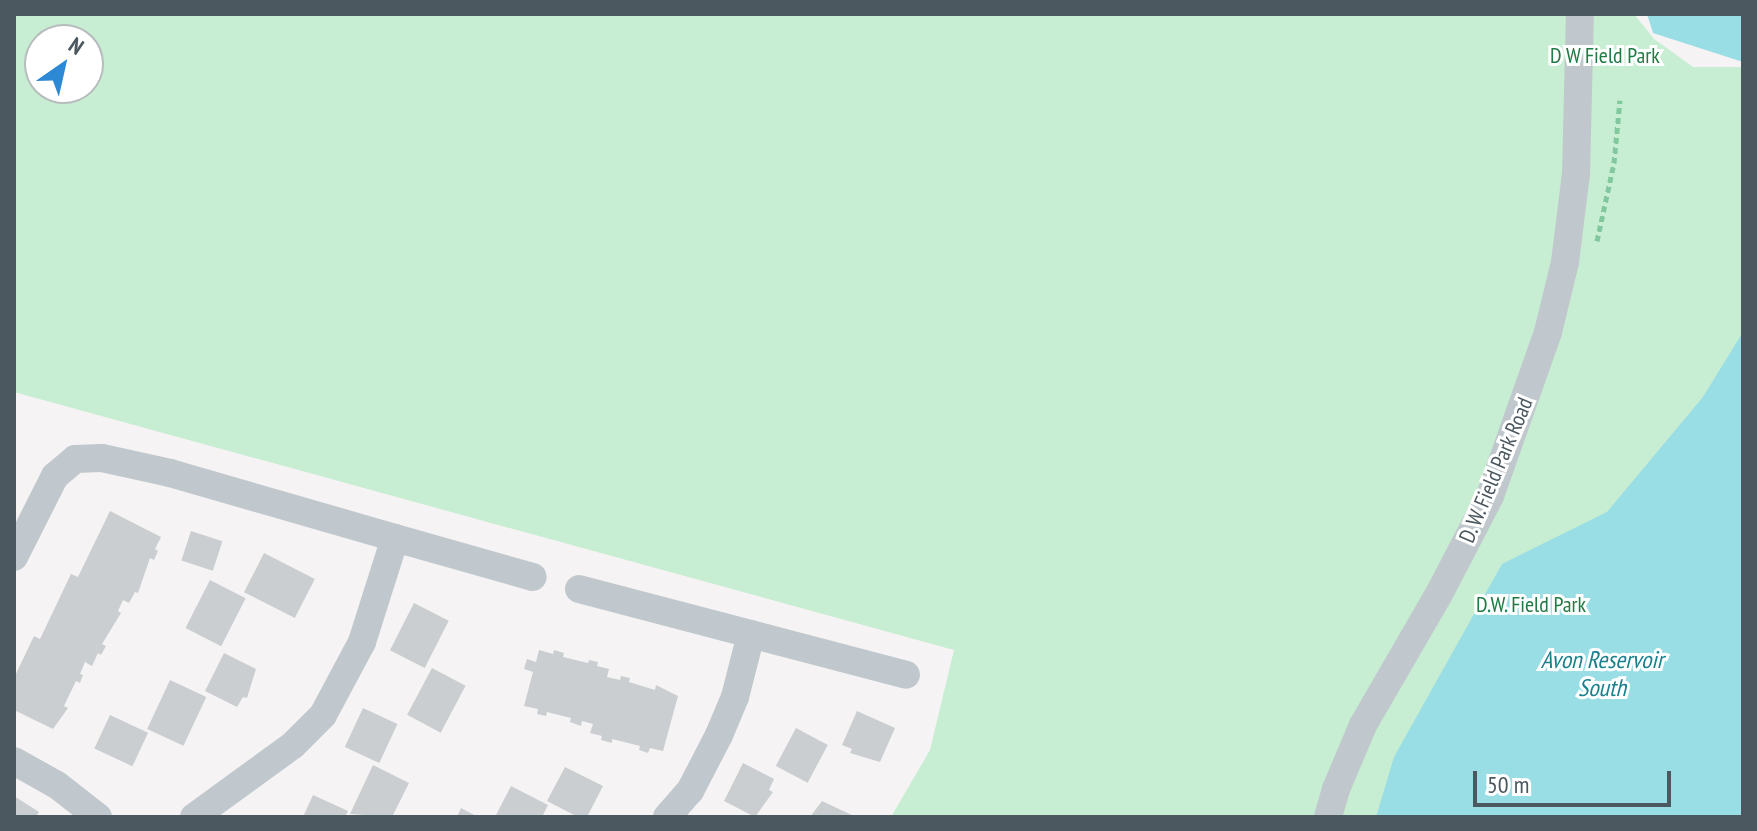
<!DOCTYPE html>
<html>
<head>
<meta charset="utf-8">
<style>
  body { margin:0 }
  #map { position:relative; width:1757px; height:831px; overflow:hidden; background:#f5f3f3; font-family:"PT Sans Narrow",sans-serif }
  div>[style] { position:absolute }
  .green>* { inset:0; background:#c7edd2 }
  .water>* { inset:0; background:#99dde5 }
  .building>* { inset:0; background:#caced1; transform-origin:0 0 }
  .path>* { height:5px; margin-top:-2.5px; transform-origin:0; background:repeating-linear-gradient(90deg,#82c89e 0 6px,transparent 0 10px) }
  .minor>* { height:28px; margin:-14px; padding:0 14px; transform-origin:14px; border-radius:14px; background:#c0c8cd }
  span { translate:-50% -50%; white-space:nowrap; text-align:center; line-height:1.15; -webkit-text-stroke:6px #fff; paint-order:stroke }
  .park-label { font-size:22px; color:#217b45 }
  .street-label { font-size:22px; color:#4c585f }
  .water-label { font-size:24px; color:#1a818d; font-style:italic }
  .frame { position:absolute; inset:0; border:16px solid #4c585f; pointer-events:none }
  .north { position:absolute; left:24px; top:24px; width:80px; height:80px; box-sizing:border-box; background:#fff; border:2px solid #b7bcbf; border-radius:50%; rotate:34deg; font-size:22px; font-weight:700; line-height:32px; text-align:center; color:#4c585f }
  .north::after { content:''; display:block; margin:auto; width:28px; height:36px; background:#2d88d5; clip-path:polygon(50% 0,100% 100%,50% 72%,0 100%) }
  .scale { position:absolute; left:1473px; top:771px; width:198px; height:36px; box-sizing:border-box; border:4px solid #4c585f; border-top:0; padding-left:10px; font-size:24px; line-height:28px; white-space:nowrap; color:#4c585f; -webkit-text-stroke:6px #fff; paint-order:stroke }
</style>
</head>
<body>
<div id="map">
  <div class="green">
    <i style="clip-path:polygon(evenodd,14px 14px,1634px 14px,1654px 39px,1693px 67px,1743px 67px,1743px 817px,891px 817px,930px 750px,954px 650px,14px 392px,14px 14px,40px 40px,88px 40px,88px 88px,40px 88px,40px 40px)"></i>
  </div>
  <div class="water">
    <i style="clip-path:polygon(1647px 14px,1743px 14px,1743px 62px,1653px 33px)"></i>
    <i style="clip-path:polygon(1743px 332px,1743px 817px,1376px 817px,1394px 757px,1502px 564px,1607px 512px,1703px 397px)"></i>
  </div>
  <div class="building">
    <i style="clip-path:polygon(110px 511px,161px 537px,155px 549px,158px 551px,154px 560px,150px 558px,138px 593px,135px 592px,129px 603px,123px 600px,118px 611px,121px 613px,102px 644px,106px 646px,101px 655px,98px 653px,92px 666px,85px 662px,80px 674px,83px 675px,80px 683px,76px 681px,64px 706px,68px 708px,53px 729px,14px 710px,14px 678px,34px 636px,40px 639px,71px 574px,78px 577px)"></i>
    <i style="left:191px;top:531px;width:33px;height:31px;rotate:18deg"></i>
    <i style="left:264px;top:553px;width:57px;height:44px;rotate:27deg"></i>
    <i style="left:210px;top:580px;width:40px;height:54px;rotate:27deg"></i>
    <i style="left:414px;top:603px;width:39px;height:53px;rotate:27deg"></i>
    <i style="clip-path:polygon(539px 650px,553px 654px,554px 650px,564px 653px,563px 657px,588px 663px,589px 660px,598px 662px,597px 666px,609px 669px,607px 677px,620px 680px,621px 676px,630px 678px,629px 682px,655px 690px,656px 685px,678px 696px,663px 751px,650px 748px,648px 753px,639px 750px,640px 746px,612px 739px,612px 743px,601px 740px,602px 736px,590px 733px,593px 724px,582px 721px,581px 726px,570px 722px,571px 718px,547px 712px,546px 716px,537px 714px,538px 709px,524px 706px,533px 672px,524px 669px,527px 659px,536px 662px)"></i>
    <i style="clip-path:polygon(224px 653px,256px 669px,247px 698px,243px 697px,237px 707px,205px 691px)"></i>
    <i style="left:432px;top:668px;width:38px;height:53px;rotate:28deg"></i>
    <i style="left:170px;top:680px;width:40px;height:54px;rotate:25deg"></i>
    <i style="left:363px;top:708px;width:38px;height:43px;rotate:25deg"></i>
    <i style="clip-path:polygon(857px 711px,895px 728px,880px 762px,850px 753px,852px 749px,842px 745px)"></i>
    <i style="left:110px;top:715px;width:42px;height:37px;rotate:25deg"></i>
    <i style="left:796px;top:728px;width:36px;height:43px;rotate:28deg"></i>
    <i style="clip-path:polygon(743px 763px,774px 779px,769px 790px,773px 792px,755px 817px,724px 801px)"></i>
    <i style="clip-path:polygon(373px 765px,409px 783px,392px 817px,350px 814px)"></i>
    <i style="clip-path:polygon(565px 767px,603px 786px,587px 817px,578px 817px,547px 801px)"></i>
    <i style="clip-path:polygon(511px 786px,548px 805px,542px 817px,495px 817px)"></i>
    <i style="clip-path:polygon(313px 795px,348px 811px,345px 817px,303px 817px)"></i>
    <i style="clip-path:polygon(14px 796px,39px 812px,36px 817px,14px 817px)"></i>
    <i style="clip-path:polygon(822px 801px,856px 817px,810px 817px)"></i>
    <i style="clip-path:polygon(461px 808px,478px 817px,457px 817px)"></i>
  </div>
  <div class="path">
    <i style="left:1597px;top:241px;width:80px;rotate:-77.7deg"></i>
    <i style="left:1614px;top:163px;width:63px;rotate:-84.6deg"></i>
  </div>
  <div class="minor">
    <i style="left:14px;top:557px;width:91px;rotate:-63.2deg"></i>
    <i style="left:55px;top:476px;width:26px;rotate:-40deg"></i>
    <i style="left:75px;top:459px;width:27px;rotate:-2deg"></i>
    <i style="left:102px;top:458px;width:70px;rotate:12.4deg"></i>
    <i style="left:170px;top:473px;width:234px;rotate:16.1deg"></i>
    <i style="left:579px;top:589px;width:338px;rotate:14.7deg"></i>
    <i style="left:14px;top:761px;width:49px;rotate:29.2deg"></i>
    <i style="left:57px;top:785px;width:52px;rotate:38deg"></i>
    <i style="left:194px;top:817px;width:122px;rotate:-36deg"></i>
    <i style="left:293px;top:745px;width:42px;rotate:-45deg"></i>
    <i style="left:323px;top:715px;width:83px;rotate:-61.9deg"></i>
    <i style="left:362px;top:642px;width:109px;rotate:-72.4deg"></i>
    <i style="left:395px;top:538px;width:143px;rotate:15.8deg"></i>
    <i style="left:667px;top:817px;width:35px;rotate:-49deg"></i>
    <i style="left:690px;top:791px;width:63px;rotate:-62.6deg"></i>
    <i style="left:719px;top:735px;width:41px;rotate:-67.2deg"></i>
    <i style="left:735px;top:697px;width:65px;rotate:-75.7deg"></i>
    <i style="left:1328px;top:817px;width:29px;rotate:-74deg"></i>
    <i style="left:1336px;top:789px;width:69px;rotate:-67.1deg"></i>
    <i style="left:1363px;top:725px;width:151px;rotate:-59.9deg"></i>
    <i style="left:1439px;top:594px;width:110px;rotate:-62.5deg"></i>
    <i style="left:1490px;top:496px;width:174px;rotate:-70.5deg"></i>
    <i style="left:1548px;top:332px;width:72px;rotate:-76.3deg"></i>
    <i style="left:1565px;top:262px;width:89px;rotate:-82.9deg"></i>
    <i style="left:1576px;top:174px;width:160px;rotate:-88.6deg"></i>
  </div>
  <div class="park-label">
    <span style="left:1605px;top:56px">D W Field Park</span>
    <span style="left:1531px;top:605px">D.W. Field Park</span>
  </div>
  <div class="street-label">
    <span style="left:1496px;top:470px;rotate:-67deg">D. W. Field Park Road</span>
  </div>
  <div class="water-label">
    <span style="left:1602px;top:674px">Avon Reservoir<br>South</span>
  </div>
  <div class="frame"></div>
  <div class="north">N</div>
  <div class="scale">50 m</div>
</div>
</body>
</html>
